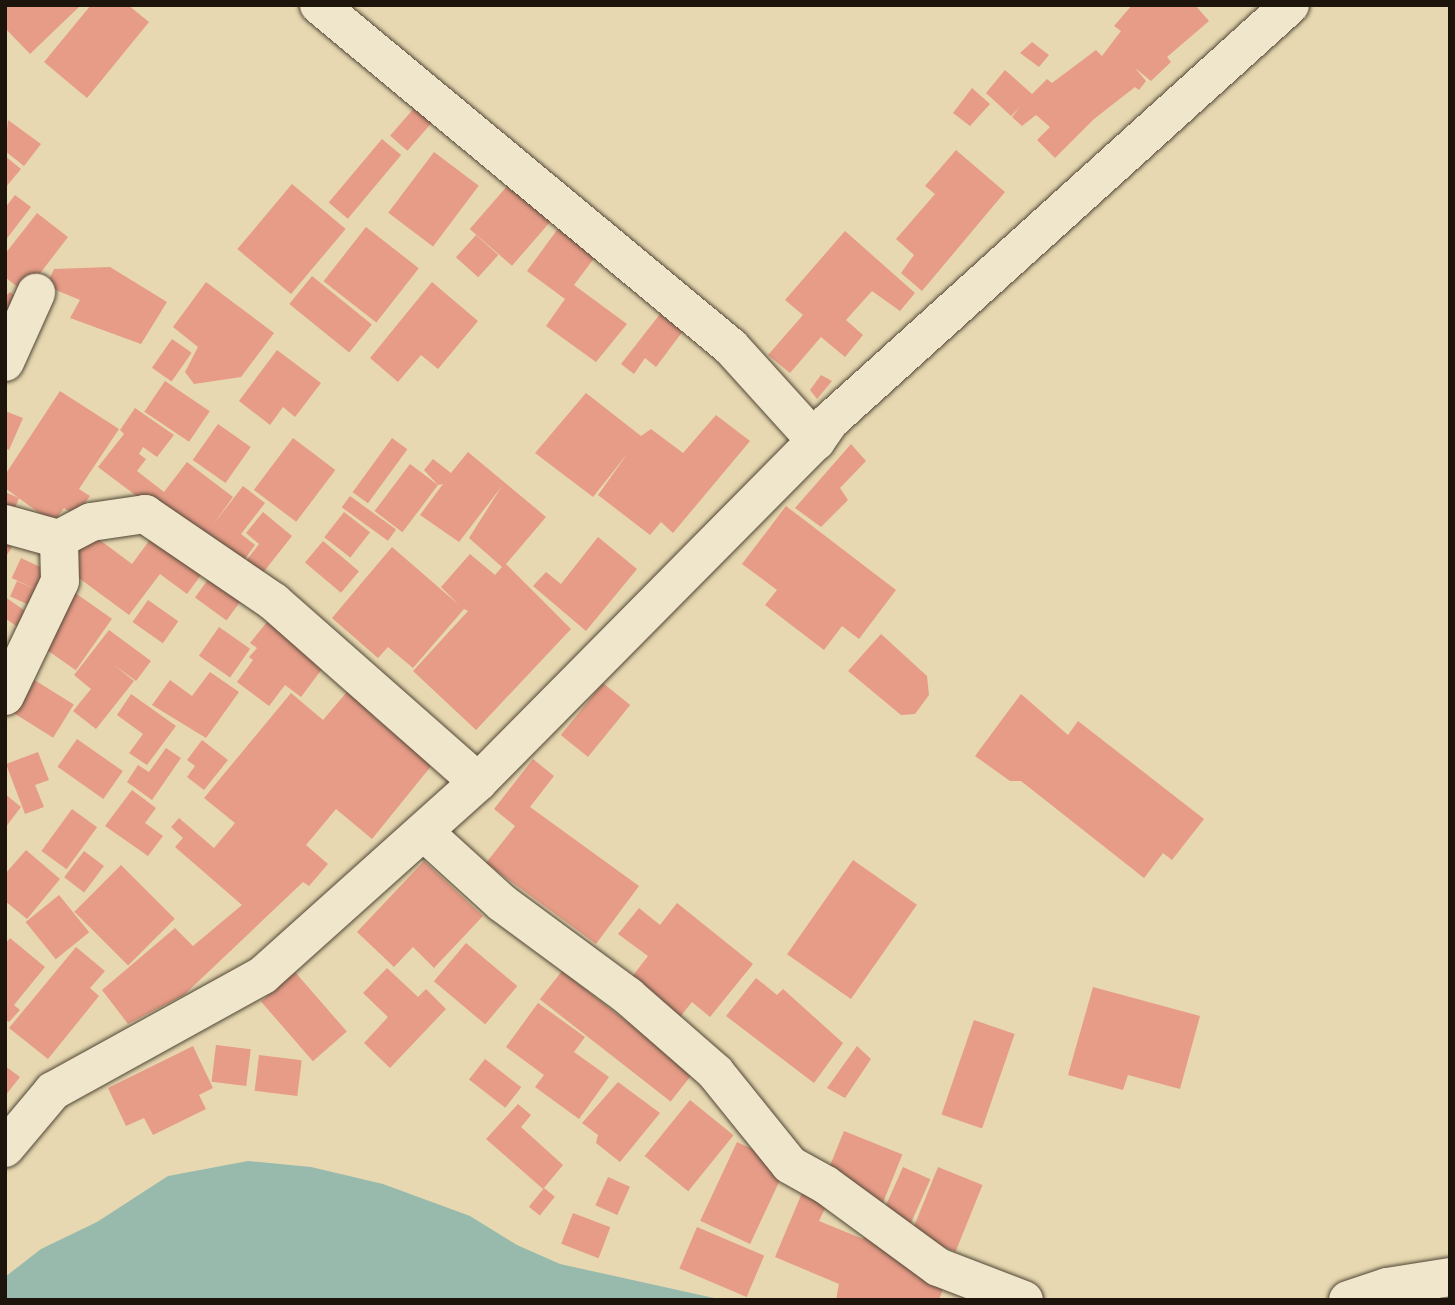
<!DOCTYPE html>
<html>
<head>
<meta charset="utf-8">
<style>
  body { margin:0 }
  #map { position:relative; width:1455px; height:1305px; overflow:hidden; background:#e7d8b1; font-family:Alegreya,serif }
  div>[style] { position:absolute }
  .water>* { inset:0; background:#97baac }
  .building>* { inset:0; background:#e69c87; transform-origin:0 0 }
  .roads { filter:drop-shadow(0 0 2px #504635) drop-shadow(0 0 2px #504635) }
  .minor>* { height:38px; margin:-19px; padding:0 19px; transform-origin:19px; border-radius:19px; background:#efe6cc }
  span { translate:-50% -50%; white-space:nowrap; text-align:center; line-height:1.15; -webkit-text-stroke:5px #efe6cc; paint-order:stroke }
  .frame { position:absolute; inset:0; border:7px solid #1d150c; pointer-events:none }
</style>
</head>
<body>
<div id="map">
  <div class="water">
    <i style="clip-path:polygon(248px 1161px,311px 1167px,383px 1184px,470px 1216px,517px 1245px,560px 1264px,723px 1300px,5px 1300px,5px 1277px,41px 1249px,97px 1222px,168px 1176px)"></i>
  </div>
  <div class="building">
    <i style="clip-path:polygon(5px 5px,81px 5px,30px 54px,5px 28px)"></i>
    <i style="clip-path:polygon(91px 5px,128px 5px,149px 22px,87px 98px,44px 62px)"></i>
    <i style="clip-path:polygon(1132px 5px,1195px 5px,1209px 21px,1167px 57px,1171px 62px,1151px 81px,1135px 68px,1146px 81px,1139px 90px,1135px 87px,1094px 119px,1055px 158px,1037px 140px,1050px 127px,1036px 115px,1022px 126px,1012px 117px,1020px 107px,1011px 116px,986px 93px,1005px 70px,1032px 94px,1047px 79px,1052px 83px,1096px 50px,1102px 56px,1121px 31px,1114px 26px)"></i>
    <i style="clip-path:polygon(1032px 42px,1049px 55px,1039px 67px,1020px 53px)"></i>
    <i style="clip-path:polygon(972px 88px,990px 104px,970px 126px,953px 113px)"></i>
    <i style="left:415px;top:107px;width:23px;height:38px;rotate:41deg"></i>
    <i style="clip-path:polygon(8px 120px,41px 144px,24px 166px,5px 151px)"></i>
    <i style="left:382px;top:139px;width:25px;height:83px;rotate:40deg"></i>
    <i style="clip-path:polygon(956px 150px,1005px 192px,922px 291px,901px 273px,914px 255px,896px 239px,935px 194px,925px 186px)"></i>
    <i style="left:434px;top:152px;width:56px;height:76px;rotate:37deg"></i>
    <i style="clip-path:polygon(5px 156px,21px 169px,5px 188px)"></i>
    <i style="left:515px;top:177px;width:56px;height:69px;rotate:41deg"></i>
    <i style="left:292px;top:184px;width:70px;height:85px;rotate:40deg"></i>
    <i style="clip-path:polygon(15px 195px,31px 207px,5px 241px,5px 208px)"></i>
    <i style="clip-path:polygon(37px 213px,68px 237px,25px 293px,5px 277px,5px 254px)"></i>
    <i style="clip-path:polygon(565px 219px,604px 245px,574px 285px,627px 324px,596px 362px,546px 326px,565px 299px,527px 271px)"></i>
    <i style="left:366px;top:227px;width:67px;height:69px;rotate:38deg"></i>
    <i style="clip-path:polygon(845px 231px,915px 293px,900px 311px,872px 291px,846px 320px,863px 335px,845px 357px,821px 337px,790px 373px,768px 355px,803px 315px,785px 300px)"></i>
    <i style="left:476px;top:235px;width:30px;height:30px;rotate:42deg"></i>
    <i style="clip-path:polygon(110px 267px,167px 302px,141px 344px,70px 318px,80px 300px,46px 286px,54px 269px)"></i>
    <i style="left:312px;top:276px;width:77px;height:36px;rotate:39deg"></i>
    <i style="clip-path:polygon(206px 282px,274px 333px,241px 377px,194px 384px,185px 372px,198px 347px,173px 327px)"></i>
    <i style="clip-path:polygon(432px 282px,478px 321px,438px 369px,421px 355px,398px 382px,370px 358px)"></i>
    <i style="clip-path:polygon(10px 292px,23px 302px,5px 325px,5px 297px)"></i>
    <i style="clip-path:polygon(660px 314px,683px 331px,656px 367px,645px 358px,634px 374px,621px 364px)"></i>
    <i style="left:172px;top:339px;width:24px;height:35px;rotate:35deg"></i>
    <i style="clip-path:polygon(277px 350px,321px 383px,295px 417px,283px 407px,270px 425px,239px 401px)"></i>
    <i style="clip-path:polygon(821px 375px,832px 381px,817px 399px,810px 390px)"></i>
    <i style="left:165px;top:381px;width:54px;height:37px;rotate:34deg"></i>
    <i style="clip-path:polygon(60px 391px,119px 429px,79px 489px,90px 496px,76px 516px,64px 508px,53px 523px,5px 488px,5px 475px)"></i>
    <i style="clip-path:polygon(586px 393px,641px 436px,651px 429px,683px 453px,716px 415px,750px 441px,673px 533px,661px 522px,650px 535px,598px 495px,628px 453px,593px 497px,535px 453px)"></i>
    <i style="clip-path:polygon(135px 408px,174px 435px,157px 457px,143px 447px,139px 454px,146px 459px,137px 471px,164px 492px,187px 462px,233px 497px,213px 525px,243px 486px,265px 503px,241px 534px,255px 545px,240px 566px,199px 543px,98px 467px,124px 434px,120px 430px)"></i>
    <i style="clip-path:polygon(5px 411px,23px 418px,9px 450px,5px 448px)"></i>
    <i style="left:218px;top:424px;width:40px;height:44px;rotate:35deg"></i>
    <i style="left:293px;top:438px;width:53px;height:65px;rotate:37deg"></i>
    <i style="left:392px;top:438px;width:19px;height:67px;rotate:36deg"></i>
    <i style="clip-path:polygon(851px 444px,866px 461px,840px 488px,848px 500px,821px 527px,795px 508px)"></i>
    <i style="clip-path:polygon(468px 452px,546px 517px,506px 564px,571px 629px,476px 730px,413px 671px,468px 611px,464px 609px,413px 668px,388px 647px,378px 658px,332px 618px,392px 547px,459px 605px,441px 587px,470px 554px,495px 575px,502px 567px,469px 538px,502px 486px,459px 542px,420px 515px,443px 484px,438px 485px,424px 470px,433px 459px,451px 473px)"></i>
    <i style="left:410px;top:464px;width:35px;height:59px;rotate:37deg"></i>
    <i style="clip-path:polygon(5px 492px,19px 498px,11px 518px,5px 516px)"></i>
    <i style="left:350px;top:496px;width:57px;height:14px;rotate:36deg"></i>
    <i style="clip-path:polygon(786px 506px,896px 590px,859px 639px,842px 626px,824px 650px,765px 605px,777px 590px,742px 564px)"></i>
    <i style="clip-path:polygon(263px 512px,292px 536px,258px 579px,242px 566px,259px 544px,246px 533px)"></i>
    <i style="left:344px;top:512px;width:33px;height:32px;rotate:38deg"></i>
    <i style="clip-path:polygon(160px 526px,210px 563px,187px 594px,160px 574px,129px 615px,64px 567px,89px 532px,132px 564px)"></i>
    <i style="clip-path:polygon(598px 537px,637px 569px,586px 631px,533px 586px,546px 572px,561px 584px)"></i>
    <i style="left:323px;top:541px;width:47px;height:28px;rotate:40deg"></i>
    <i style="clip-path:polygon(5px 543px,12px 547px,5px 558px)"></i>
    <i style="left:21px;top:558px;width:38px;height:22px;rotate:25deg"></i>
    <i style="left:212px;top:574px;width:39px;height:29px;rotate:36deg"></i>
    <i style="left:17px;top:581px;width:34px;height:17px;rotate:24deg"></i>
    <i style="left:71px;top:590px;width:50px;height:63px;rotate:35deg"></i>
    <i style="clip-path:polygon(5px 597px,37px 619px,27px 634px,5px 618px)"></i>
    <i style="left:148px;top:600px;width:37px;height:27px;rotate:35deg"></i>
    <i style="clip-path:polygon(271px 617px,328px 661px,301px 697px,285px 685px,269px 706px,237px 682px,253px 660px,249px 657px,257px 648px,250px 643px)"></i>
    <i style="left:219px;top:627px;width:38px;height:35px;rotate:35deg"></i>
    <i style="clip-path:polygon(109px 630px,151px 661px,136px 681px,114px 665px,134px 681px,96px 729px,73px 711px,91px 689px,74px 675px)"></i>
    <i style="clip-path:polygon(881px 634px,927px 676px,929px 695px,915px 714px,901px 715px,848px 671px)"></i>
    <i style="clip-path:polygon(210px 672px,239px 692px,206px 738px,152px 705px,170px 680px,192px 696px)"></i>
    <i style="left:28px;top:676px;width:54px;height:39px;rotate:32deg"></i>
    <i style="left:603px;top:683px;width:35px;height:67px;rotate:39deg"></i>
    <i style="clip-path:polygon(352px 686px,379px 708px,373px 716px,432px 765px,372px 839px,336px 809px,306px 845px,328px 864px,309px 886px,303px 882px,184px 995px,128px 1024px,102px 990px,175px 928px,193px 946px,242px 905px,175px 847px,183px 838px,171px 827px,179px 818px,214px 848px,235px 823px,204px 798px,291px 693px,323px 720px)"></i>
    <i style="clip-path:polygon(131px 694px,176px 726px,147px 765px,129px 753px,143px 734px,117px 715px)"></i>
    <i style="clip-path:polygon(1021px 694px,1068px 735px,1078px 721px,1204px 819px,1172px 860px,1163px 853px,1144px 878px,1021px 781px,1010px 781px,975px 756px)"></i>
    <i style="left:77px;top:739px;width:56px;height:34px;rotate:35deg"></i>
    <i style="clip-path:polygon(202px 740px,228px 760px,204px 790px,187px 777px,195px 766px,187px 760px)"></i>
    <i style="clip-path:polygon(166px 748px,181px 758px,152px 800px,127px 782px,138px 765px,149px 772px)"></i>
    <i style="clip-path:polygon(38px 752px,49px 780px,35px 785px,44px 807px,25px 814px,6px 764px)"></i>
    <i style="clip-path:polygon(533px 759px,554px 776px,530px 807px,639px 886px,596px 944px,486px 863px,515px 826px,494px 809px)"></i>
    <i style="clip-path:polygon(132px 790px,156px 808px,145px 823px,163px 836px,148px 856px,105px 826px)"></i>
    <i style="clip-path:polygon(5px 794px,21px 807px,5px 828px)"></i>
    <i style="left:72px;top:809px;width:31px;height:52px;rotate:36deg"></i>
    <i style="clip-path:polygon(26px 850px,60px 879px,27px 919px,5px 901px,5px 874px)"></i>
    <i style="left:84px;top:851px;width:25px;height:33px;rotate:37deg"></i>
    <i style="left:853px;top:860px;width:78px;height:115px;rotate:35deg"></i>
    <i style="clip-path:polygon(424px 861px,483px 916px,434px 968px,413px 947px,394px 967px,357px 932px)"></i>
    <i style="left:121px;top:865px;width:76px;height:66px;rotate:45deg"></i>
    <i style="left:59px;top:895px;width:48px;height:43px;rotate:51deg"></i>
    <i style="clip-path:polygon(677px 903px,753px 964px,710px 1017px,692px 1002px,680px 1017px,631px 978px,648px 956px,618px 934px,639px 908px,660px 925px)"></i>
    <i style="clip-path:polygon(10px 938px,45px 967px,14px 1005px,20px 1010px,9px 1022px,5px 1019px,5px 944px)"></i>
    <i style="left:466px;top:943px;width:67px;height:50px;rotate:40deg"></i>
    <i style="clip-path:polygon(76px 947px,105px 971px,90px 988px,99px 996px,48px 1059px,9px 1028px)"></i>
    <i style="clip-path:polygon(387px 968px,418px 997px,426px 989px,446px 1009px,390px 1068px,364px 1043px,388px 1017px,363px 993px)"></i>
    <i style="left:562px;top:971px;width:166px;height:36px;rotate:38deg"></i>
    <i style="left:295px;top:972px;width:79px;height:45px;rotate:49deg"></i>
    <i style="clip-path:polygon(756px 978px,777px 995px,783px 989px,843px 1043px,814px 1083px,726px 1016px)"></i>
    <i style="clip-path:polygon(1093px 987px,1200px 1016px,1180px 1089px,1128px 1075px,1123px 1090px,1068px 1075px)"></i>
    <i style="clip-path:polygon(538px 1003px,585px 1037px,574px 1052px,609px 1077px,579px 1119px,535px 1087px,544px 1075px,506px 1047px)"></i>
    <i style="left:974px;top:1020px;width:43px;height:100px;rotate:19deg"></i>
    <i style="left:216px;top:1045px;width:35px;height:37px;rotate:7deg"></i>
    <i style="clip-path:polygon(193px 1046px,213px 1088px,199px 1095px,206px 1109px,153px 1135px,144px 1118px,126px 1126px,108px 1088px)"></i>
    <i style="clip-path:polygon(857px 1046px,871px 1059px,845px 1098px,827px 1088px)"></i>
    <i style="left:259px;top:1055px;width:43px;height:36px;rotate:7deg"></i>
    <i style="left:485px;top:1059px;width:46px;height:26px;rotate:38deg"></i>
    <i style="clip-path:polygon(5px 1066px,20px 1077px,5px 1096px)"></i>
    <i style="clip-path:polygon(618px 1082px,660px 1113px,620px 1162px,596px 1143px,598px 1135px,582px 1123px)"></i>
    <i style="left:690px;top:1100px;width:56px;height:72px;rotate:39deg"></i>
    <i style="clip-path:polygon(518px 1104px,531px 1115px,521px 1127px,563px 1165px,543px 1189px,486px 1139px)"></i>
    <i style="left:844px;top:1131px;width:63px;height:52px;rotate:22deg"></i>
    <i style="left:737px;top:1142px;width:55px;height:87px;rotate:25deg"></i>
    <i style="left:903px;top:1167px;width:30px;height:50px;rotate:24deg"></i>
    <i style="left:938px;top:1167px;width:48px;height:72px;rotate:22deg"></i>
    <i style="left:608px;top:1177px;width:24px;height:31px;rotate:24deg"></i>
    <i style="left:544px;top:1188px;width:14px;height:24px;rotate:39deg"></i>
    <i style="clip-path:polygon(802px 1193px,827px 1204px,819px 1221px,863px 1239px,864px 1236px,944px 1286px,939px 1300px,836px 1300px,839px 1284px,775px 1257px)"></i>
    <i style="left:573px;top:1213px;width:40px;height:33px;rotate:21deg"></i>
    <i style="left:697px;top:1227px;width:73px;height:45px;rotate:23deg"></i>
  </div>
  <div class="roads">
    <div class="minor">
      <i style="left:319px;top:5px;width:535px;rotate:39.7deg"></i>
      <i style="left:731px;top:347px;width:127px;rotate:47.9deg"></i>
      <i style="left:5px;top:362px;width:76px;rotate:-65.8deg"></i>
      <i style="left:5px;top:524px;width:56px;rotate:15.5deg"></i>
      <i style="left:59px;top:539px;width:36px;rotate:-28deg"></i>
      <i style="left:91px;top:522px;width:55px;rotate:-8.4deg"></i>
      <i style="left:145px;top:514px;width:156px;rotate:34.3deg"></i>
      <i style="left:274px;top:602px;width:272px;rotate:41.4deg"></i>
      <i style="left:5px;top:696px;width:127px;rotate:-64.4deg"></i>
      <i style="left:60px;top:581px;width:42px;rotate:-91.4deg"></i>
      <i style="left:424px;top:832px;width:105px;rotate:42.3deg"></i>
      <i style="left:502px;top:903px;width:157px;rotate:36.4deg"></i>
      <i style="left:628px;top:996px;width:116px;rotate:41.1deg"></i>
      <i style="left:715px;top:1072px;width:119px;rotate:51.1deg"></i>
      <i style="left:790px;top:1165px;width:41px;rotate:29.1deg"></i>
      <i style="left:826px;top:1185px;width:139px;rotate:36.2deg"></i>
      <i style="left:938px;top:1267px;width:92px;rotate:21deg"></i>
      <i style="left:5px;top:1148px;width:75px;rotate:-49.9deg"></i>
      <i style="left:53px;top:1091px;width:240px;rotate:-28.9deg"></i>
      <i style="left:263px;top:975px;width:289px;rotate:-41.9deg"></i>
      <i style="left:478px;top:782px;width:480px;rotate:-45.3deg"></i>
      <i style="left:816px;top:441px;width:24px;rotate:-55deg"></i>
      <i style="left:830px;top:421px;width:620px;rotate:-42.12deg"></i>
      <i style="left:1348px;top:1300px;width:41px;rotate:-18.4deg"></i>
      <i style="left:1387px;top:1287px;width:64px;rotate:-9deg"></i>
    </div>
  </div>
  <div class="frame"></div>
</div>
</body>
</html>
